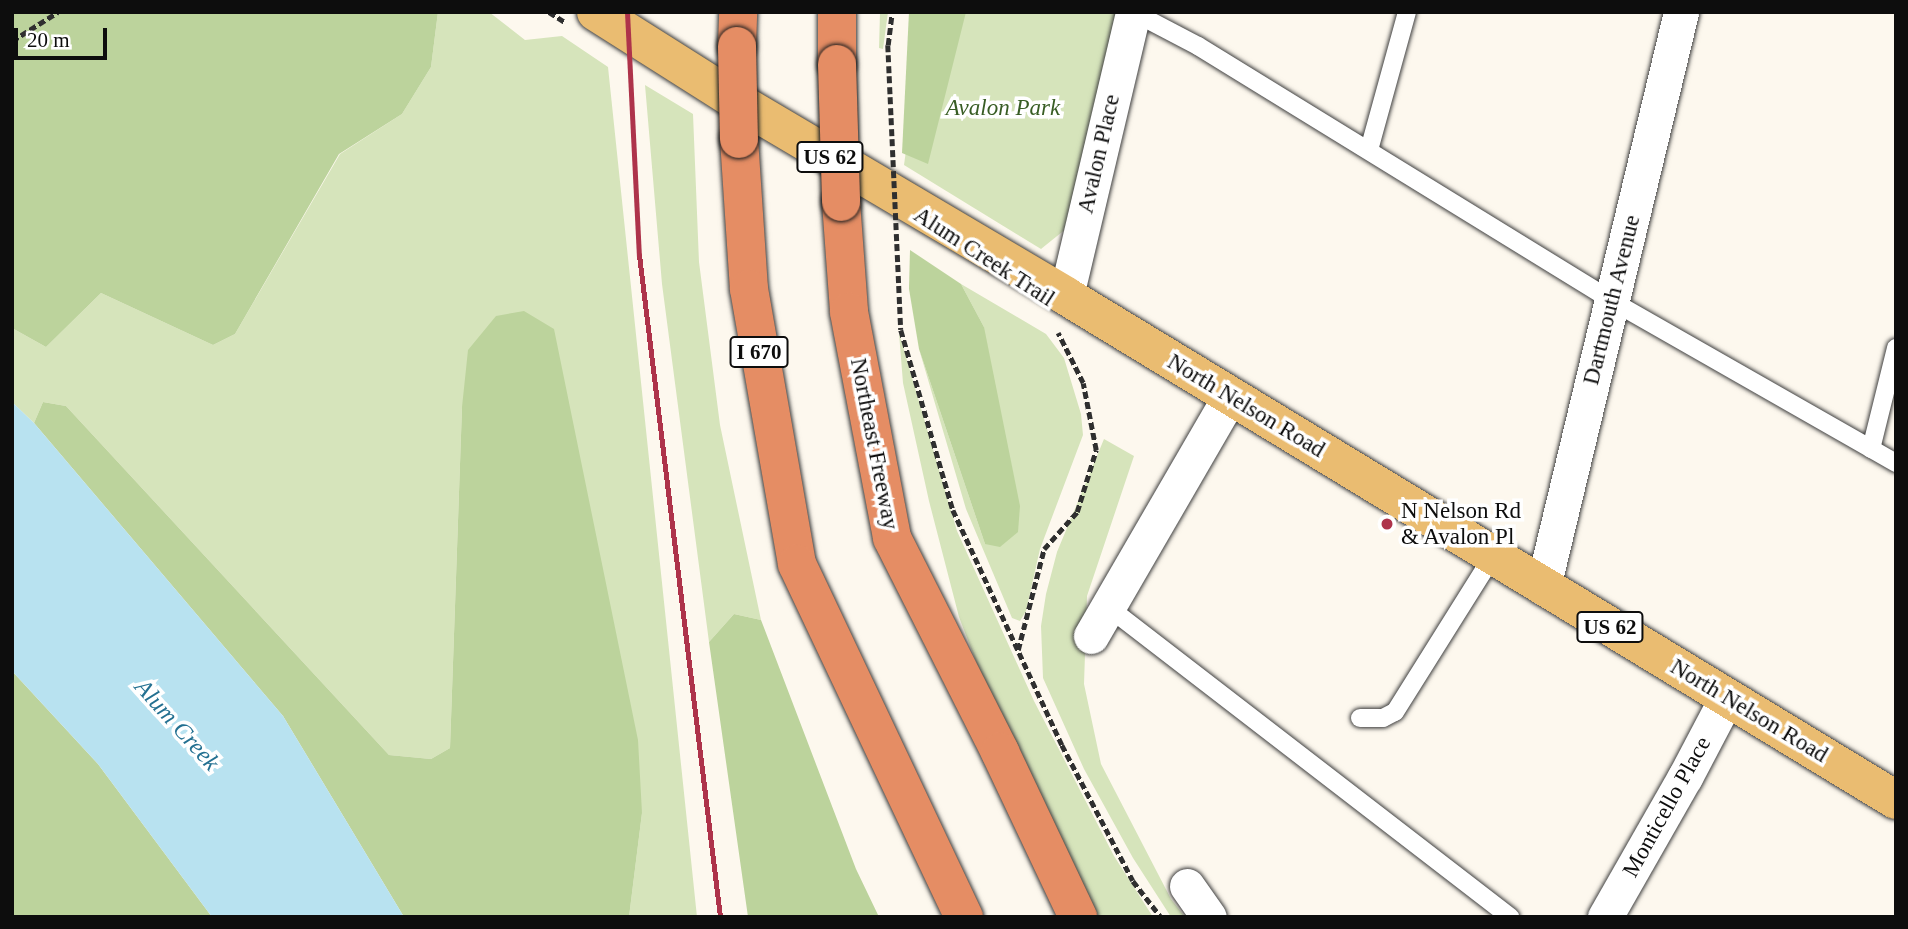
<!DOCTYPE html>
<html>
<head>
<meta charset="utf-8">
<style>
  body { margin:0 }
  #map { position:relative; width:1908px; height:929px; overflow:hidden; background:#fdf8ee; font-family:Georgia,serif }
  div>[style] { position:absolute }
  .green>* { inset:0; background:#d6e4bb }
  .forest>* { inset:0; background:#bcd39c }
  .water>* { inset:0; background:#b8e2f0 }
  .path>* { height:4.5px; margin-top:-2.25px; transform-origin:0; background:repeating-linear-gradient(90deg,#2f2f2f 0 7px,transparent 0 10.5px) }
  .roads { filter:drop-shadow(0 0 2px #404040) drop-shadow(0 0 2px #404040) }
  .lane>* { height:18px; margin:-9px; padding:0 9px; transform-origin:9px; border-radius:9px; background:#fff }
  .street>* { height:35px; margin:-17.5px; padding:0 17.5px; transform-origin:17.5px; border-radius:17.5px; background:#fff }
  .primary>* { height:38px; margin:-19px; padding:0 19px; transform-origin:19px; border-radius:19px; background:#eabc71 }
  .highway>* { height:38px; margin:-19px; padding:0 19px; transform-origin:19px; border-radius:19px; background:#e58d64 }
  .rail>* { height:5px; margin:-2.5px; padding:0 2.5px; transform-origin:2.5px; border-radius:2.5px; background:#ae334a }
  .path-bridge>* { height:4.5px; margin-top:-2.25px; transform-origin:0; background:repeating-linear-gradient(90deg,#2f2f2f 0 7px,transparent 0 10.5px) }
  .bridges { filter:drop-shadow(0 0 2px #1e1e1e) drop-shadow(0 0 2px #1e1e1e) }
  .highway-bridge>* { height:38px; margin:-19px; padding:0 19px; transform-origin:19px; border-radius:19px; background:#e58d64 }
  .dots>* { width:19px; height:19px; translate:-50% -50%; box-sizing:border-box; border:4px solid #fff; border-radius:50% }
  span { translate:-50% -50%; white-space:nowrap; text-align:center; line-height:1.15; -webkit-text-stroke:7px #fff; paint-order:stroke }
  .shield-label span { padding:2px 5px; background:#fff; border:2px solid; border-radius:5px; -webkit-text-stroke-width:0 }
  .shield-label { font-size:21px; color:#0d0d0d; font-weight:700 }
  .park-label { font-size:23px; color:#385d24; font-style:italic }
  .street-label { font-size:23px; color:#0d0d0d }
  .poi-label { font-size:23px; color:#0d0d0d }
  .left { translate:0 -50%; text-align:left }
  .water-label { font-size:24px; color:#237091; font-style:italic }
  .frame { position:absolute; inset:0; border:14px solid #0d0d0d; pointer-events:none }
  .scale { position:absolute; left:14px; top:28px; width:93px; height:32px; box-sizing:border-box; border:4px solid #0d0d0d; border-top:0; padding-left:9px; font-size:21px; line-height:24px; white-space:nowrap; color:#0d0d0d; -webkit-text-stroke:5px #fff; paint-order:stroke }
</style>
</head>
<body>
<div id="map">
  <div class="green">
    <i style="clip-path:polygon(438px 12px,489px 12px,525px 40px,562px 36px,608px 67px,697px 917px,629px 917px,642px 813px,462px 407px,450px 748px,431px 759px,389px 755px,66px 406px,43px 402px,34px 423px,12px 402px,12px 328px,46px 347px,101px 293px,213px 345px,235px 334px,340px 154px,402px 114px,431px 67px)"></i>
    <i style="clip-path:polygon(880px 12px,888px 12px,883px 49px,879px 48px)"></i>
    <i style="clip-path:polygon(925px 12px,1118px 12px,1067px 228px,1041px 249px,904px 165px)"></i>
    <i style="clip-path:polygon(645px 85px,693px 114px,699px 262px,720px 425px,761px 620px,734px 614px,709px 642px,662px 284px)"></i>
    <i style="clip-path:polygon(961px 284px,1046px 334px,1064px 358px,1081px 414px,1083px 435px,1040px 549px,1026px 611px,1020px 621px,1012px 618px,966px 509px,919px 349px,985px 544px,984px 327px)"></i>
    <i style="clip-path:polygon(899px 333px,957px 531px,1034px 701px,1114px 856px,1153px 917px,1099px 917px,1059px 849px,1006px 739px,959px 617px,929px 501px,903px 383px)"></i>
    <i style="clip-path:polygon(1104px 439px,1134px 456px,1087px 596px,1084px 684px,1101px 764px,1171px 899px,1185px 917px,1171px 917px,1133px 858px,1084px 769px,1043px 678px,1041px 626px,1046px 594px,1057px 552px)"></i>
  </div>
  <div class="forest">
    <i style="clip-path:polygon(12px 12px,438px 12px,431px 67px,402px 114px,339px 154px,235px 334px,213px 345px,101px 293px,46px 347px,12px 328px)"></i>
    <i style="clip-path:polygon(909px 12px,966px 12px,928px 164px,902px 153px)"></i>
    <i style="clip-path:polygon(910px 250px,961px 284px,984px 327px,1020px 506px,1018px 532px,1000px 547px,985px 544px,919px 349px,909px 289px)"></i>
    <i style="clip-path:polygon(524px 311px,554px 329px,638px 740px,642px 813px,629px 917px,404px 917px,283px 716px,34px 423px,43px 402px,66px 406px,389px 755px,431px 759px,450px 748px,462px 407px,468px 350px,496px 316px)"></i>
    <i style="clip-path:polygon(734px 614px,761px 620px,856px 869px,879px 917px,748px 917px,709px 642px)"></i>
    <i style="clip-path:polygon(12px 671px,98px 764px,212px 917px,12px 917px)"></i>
  </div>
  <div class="water">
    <i style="clip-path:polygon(12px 402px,34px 423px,283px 716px,404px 917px,212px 917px,98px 764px,12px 671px)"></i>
  </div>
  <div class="path">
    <i style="left:549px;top:12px;width:19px;rotate:32deg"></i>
    <i style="left:12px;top:41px;width:54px;rotate:-32.2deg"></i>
    <i style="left:888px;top:45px;width:33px;rotate:-83deg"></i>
    <i style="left:901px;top:330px;width:187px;rotate:73.9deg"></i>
    <i style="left:953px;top:510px;width:259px;rotate:65.1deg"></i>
    <i style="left:1062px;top:745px;width:153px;rotate:62.4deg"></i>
    <i style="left:1133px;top:881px;width:46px;rotate:52.1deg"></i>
    <i style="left:1018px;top:650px;width:104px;rotate:-75.6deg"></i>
    <i style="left:1044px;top:549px;width:50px;rotate:-48.3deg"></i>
    <i style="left:1077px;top:512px;width:65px;rotate:-73deg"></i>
    <i style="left:1096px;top:450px;width:68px;rotate:-101deg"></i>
    <i style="left:1083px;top:383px;width:56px;rotate:-116.6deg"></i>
  </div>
  <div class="roads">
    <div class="lane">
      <i style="left:1133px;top:12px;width:73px;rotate:27.6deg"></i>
      <i style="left:1198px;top:46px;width:486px;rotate:31.6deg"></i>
      <i style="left:1612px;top:301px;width:327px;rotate:29.7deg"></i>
      <i style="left:1369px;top:150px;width:143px;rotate:-74.6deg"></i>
      <i style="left:1871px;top:449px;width:104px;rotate:-76.1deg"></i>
      <i style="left:1108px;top:607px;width:508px;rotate:37.64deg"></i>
      <i style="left:1360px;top:718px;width:23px"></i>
      <i style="left:1383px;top:718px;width:13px;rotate:-27deg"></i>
      <i style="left:1395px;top:712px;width:184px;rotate:-57.9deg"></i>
    </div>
    <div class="street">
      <i style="left:1066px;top:296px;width:292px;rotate:-76.7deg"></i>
      <i style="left:1543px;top:587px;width:591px;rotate:-76.5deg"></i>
      <i style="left:1091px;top:636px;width:277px;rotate:-59.9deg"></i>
      <i style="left:1187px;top:886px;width:38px;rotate:55deg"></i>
      <i style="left:1605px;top:917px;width:161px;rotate:-60.3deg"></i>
      <i style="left:1685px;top:777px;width:90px;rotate:-62.3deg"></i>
    </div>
    <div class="primary">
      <i style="left:596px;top:12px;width:170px;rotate:32.3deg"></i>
      <i style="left:740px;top:103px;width:379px;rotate:30.6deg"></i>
      <i style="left:1066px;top:296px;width:971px;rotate:31.27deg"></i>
    </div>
    <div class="highway">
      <i style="left:737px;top:46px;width:34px;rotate:-88deg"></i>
      <i style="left:837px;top:64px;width:52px;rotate:-90deg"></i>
      <i style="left:739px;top:139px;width:150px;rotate:86.2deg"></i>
      <i style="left:749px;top:289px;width:279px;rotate:80.1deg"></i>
      <i style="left:797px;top:564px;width:391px;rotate:64.7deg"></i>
      <i style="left:841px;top:202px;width:110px;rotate:85.8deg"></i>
      <i style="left:849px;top:312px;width:230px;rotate:79.2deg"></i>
      <i style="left:892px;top:538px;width:240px;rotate:63.2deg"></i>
      <i style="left:1000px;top:752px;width:183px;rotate:64.7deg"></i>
    </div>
  </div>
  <div class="rail">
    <i style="left:627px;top:12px;width:243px;rotate:87.2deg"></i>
    <i style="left:639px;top:255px;width:667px;rotate:83.02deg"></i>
  </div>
  <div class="path-bridge">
    <i style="left:888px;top:45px;width:285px;rotate:87.4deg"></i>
  </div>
  <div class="bridges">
    <div class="highway-bridge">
      <i style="left:737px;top:46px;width:93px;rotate:88.8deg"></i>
      <i style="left:837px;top:64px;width:138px;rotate:88.3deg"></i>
    </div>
  </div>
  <div class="dots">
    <i style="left:1387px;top:524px;background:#ae334a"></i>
  </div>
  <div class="shield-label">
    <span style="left:830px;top:157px">US 62</span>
    <span style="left:759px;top:352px">I 670</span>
    <span style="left:1610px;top:627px">US 62</span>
  </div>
  <div class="park-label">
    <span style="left:1003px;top:108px">Avalon Park</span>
  </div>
  <div class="street-label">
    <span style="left:1099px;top:154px;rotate:-77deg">Avalon Place</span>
    <span style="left:984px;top:257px;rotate:33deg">Alum Creek Trail</span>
    <span style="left:1612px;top:300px;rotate:-76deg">Dartmouth Avenue</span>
    <span style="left:1246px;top:406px;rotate:31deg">North Nelson Road</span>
    <span style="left:874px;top:444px;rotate:79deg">Northeast Freeway</span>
    <span style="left:1749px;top:711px;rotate:31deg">North Nelson Road</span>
    <span style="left:1667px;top:807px;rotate:-61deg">Monticello Place</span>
  </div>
  <div class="poi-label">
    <span class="left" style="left:1401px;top:524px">N Nelson Rd<br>&amp; Avalon Pl</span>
  </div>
  <div class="water-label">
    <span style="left:177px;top:725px;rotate:48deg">Alum Creek</span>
  </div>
  <div class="frame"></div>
  <div class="scale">20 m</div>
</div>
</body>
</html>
